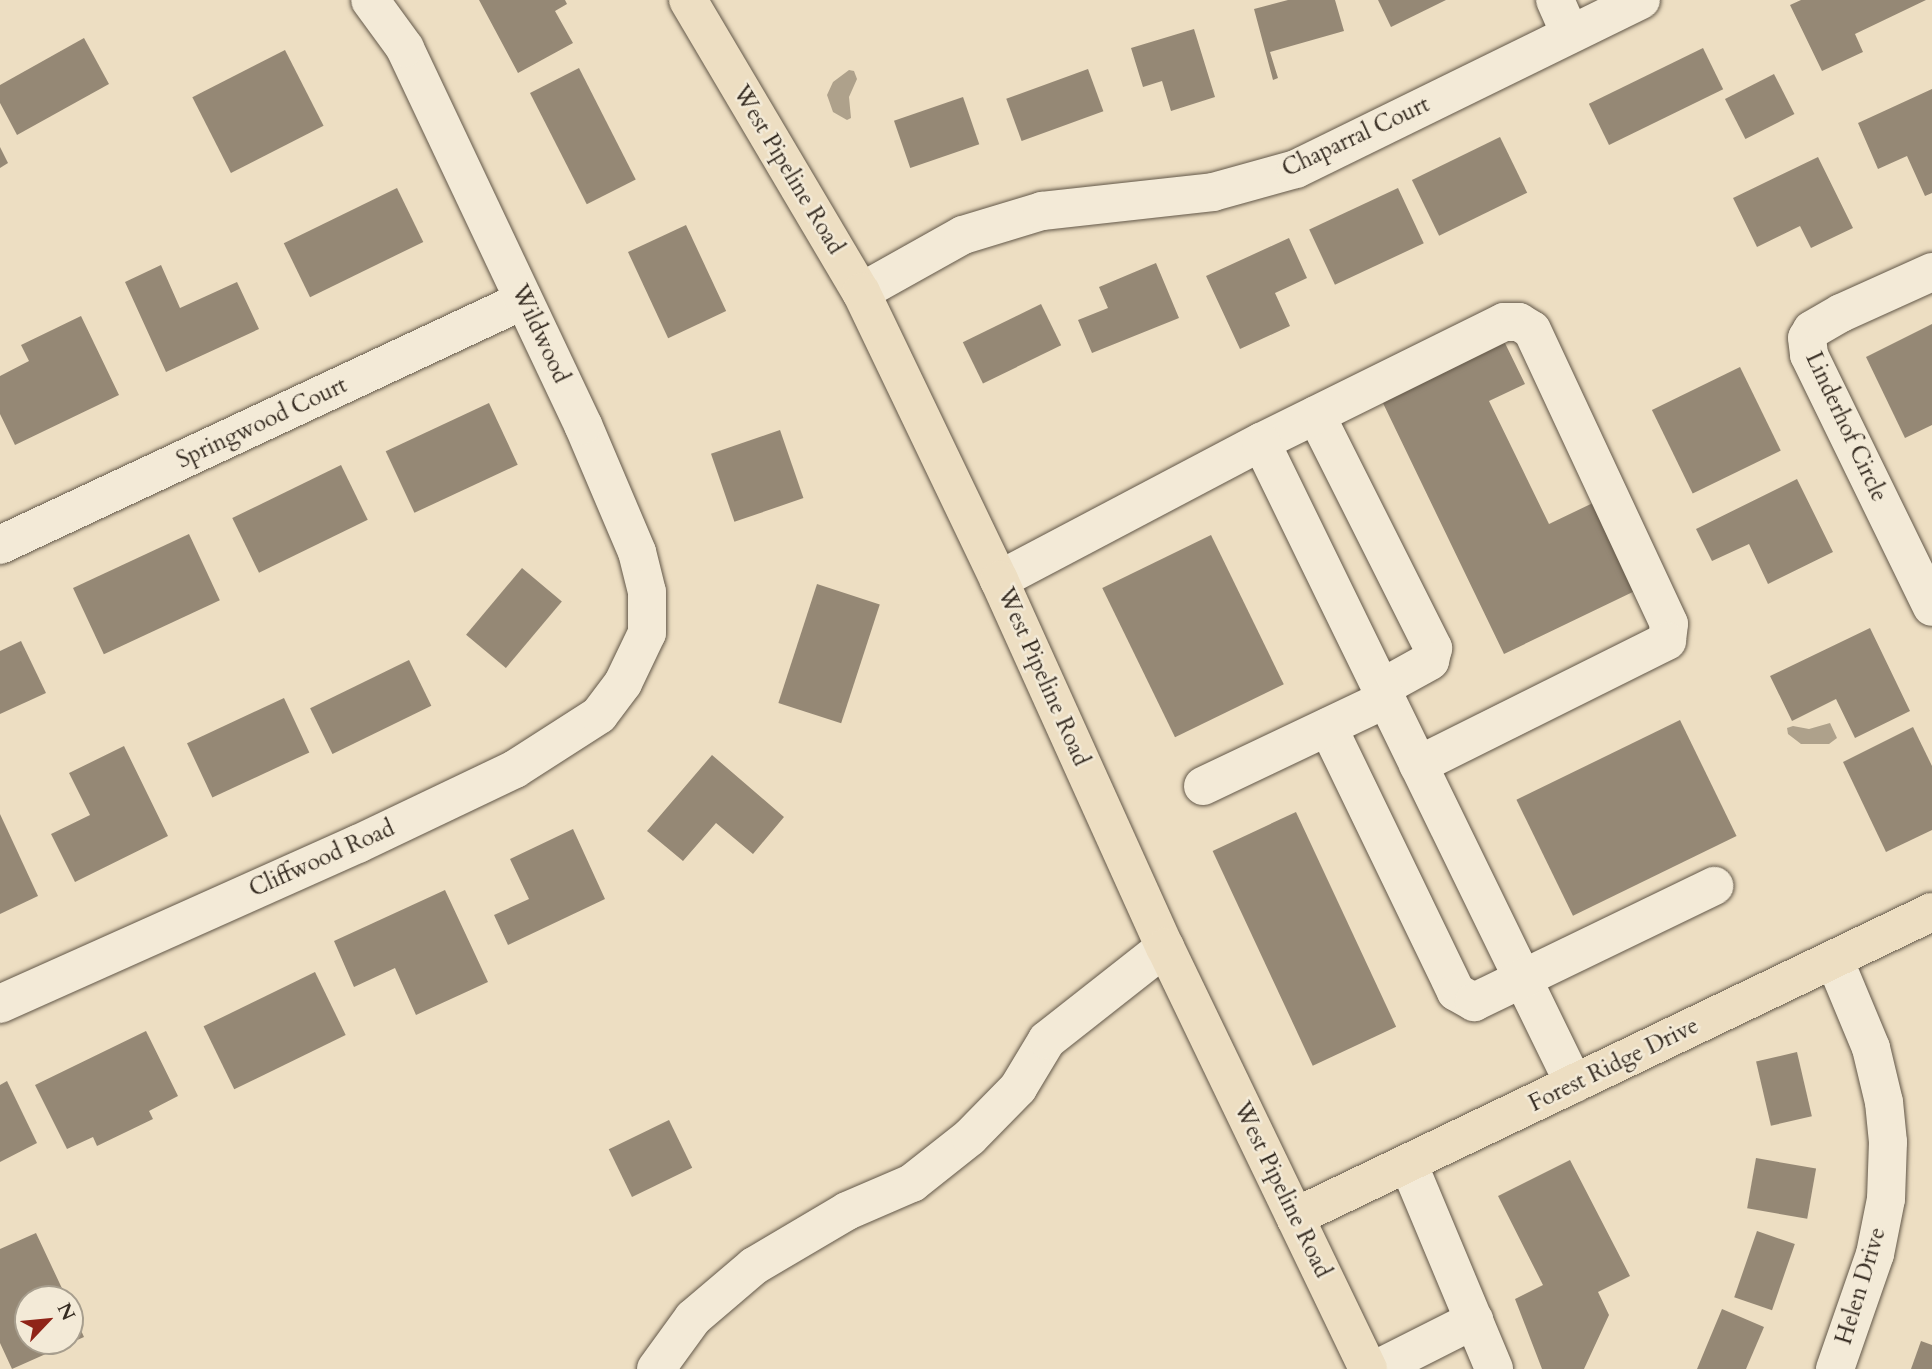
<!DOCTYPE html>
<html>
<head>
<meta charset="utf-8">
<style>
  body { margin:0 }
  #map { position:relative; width:1932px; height:1369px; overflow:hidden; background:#eddec2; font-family:Cardo,serif }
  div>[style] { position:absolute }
  .water>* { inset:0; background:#aea18b }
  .building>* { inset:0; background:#958875; transform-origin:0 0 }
  .roads { filter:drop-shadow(0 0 2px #635849) drop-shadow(0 0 2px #635849) }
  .minor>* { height:38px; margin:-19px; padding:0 19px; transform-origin:19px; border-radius:19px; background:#f3ead7 }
  .major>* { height:38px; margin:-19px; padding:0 19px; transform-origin:19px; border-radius:19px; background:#eddec2 }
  span { translate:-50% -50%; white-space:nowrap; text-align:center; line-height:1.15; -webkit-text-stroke:5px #f3ead7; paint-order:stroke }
  .street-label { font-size:23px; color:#352b21 }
  .north { position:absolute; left:14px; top:1285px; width:70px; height:70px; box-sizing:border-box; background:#f3ead7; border:2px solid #a79e8e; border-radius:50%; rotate:64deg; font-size:19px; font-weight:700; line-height:28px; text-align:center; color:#352b21 }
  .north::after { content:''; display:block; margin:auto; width:24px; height:32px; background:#8f2418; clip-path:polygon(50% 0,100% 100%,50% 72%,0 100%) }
</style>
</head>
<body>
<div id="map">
  <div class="water">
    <i style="clip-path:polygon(849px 70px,854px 71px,857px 79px,849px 97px,851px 118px,847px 120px,833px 112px,827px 95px,833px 82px)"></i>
    <i style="clip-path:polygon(1830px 723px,1837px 738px,1829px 744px,1801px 744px,1788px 734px,1787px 728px,1793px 726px,1809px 729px)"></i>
  </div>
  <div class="building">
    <i style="clip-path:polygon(479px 0,565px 0,567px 4px,555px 11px,573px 43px,518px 73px)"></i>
    <i style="clip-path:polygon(1288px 0,1335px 0,1344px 31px,1270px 52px,1278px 78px,1273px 80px,1254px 9px)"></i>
    <i style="clip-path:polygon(1378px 0,1446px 0,1391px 27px)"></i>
    <i style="clip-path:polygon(1801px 0,1926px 0,1855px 34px,1863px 52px,1822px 71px,1790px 5px)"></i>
    <i style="clip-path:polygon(1194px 29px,1215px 97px,1171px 111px,1162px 81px,1143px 87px,1131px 48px)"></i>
    <i style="clip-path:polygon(84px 38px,109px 84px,17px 135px,0 103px,0 85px)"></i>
    <i style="left:1703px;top:48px;width:46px;height:127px;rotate:64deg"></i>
    <i style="left:285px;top:50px;width:85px;height:104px;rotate:63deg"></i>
    <i style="left:579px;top:68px;width:125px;height:55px;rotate:63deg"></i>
    <i style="left:1088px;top:69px;width:45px;height:87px;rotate:70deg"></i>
    <i style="left:1774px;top:74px;width:45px;height:55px;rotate:63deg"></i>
    <i style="clip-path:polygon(1932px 89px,1932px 193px,1925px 196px,1907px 156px,1878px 169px,1858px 123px)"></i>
    <i style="left:963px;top:97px;width:50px;height:73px;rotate:71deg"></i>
    <i style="left:1500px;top:137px;width:62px;height:98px;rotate:64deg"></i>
    <i style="clip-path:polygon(0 147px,8px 163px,0 168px)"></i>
    <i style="clip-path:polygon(1818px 157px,1853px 228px,1811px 248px,1800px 226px,1757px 247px,1733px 198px)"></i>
    <i style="left:397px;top:188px;width:60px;height:126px;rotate:64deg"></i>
    <i style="left:1398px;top:188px;width:61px;height:98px;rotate:65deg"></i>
    <i style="left:686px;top:225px;width:95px;height:64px;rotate:65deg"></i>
    <i style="clip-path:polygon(1289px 238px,1307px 278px,1275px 293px,1290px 326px,1240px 349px,1206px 276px)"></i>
    <i style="clip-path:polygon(1156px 263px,1179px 318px,1092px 353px,1078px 320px,1108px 308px,1099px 287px)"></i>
    <i style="clip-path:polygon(161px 265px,180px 308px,237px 282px,259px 329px,166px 372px,125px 282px)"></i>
    <i style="left:1041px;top:304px;width:46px;height:87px;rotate:64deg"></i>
    <i style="clip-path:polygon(81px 316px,119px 395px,15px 445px,0 414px,0 376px,29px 361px,21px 345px)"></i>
    <i style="clip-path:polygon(1932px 324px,1932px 425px,1905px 438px,1866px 357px)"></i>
    <i style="clip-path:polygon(1503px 339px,1525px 384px,1489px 401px,1549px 524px,1597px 501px,1639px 589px,1504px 654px,1381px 399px)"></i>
    <i style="left:1740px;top:367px;width:93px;height:98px;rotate:64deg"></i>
    <i style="left:489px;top:403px;width:68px;height:114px;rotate:65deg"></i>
    <i style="left:780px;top:430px;width:72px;height:73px;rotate:71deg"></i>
    <i style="left:341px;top:465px;width:61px;height:121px;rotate:64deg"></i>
    <i style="clip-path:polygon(1797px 479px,1833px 552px,1768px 584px,1749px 544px,1712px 561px,1696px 529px)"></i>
    <i style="left:189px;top:534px;width:73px;height:128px;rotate:65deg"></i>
    <i style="left:1211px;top:535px;width:166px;height:121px;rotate:64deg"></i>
    <i style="left:522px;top:568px;width:52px;height:87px;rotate:40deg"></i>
    <i style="left:817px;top:584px;width:66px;height:125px;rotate:18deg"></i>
    <i style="clip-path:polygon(1870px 628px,1910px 711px,1855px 738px,1836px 699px,1792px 721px,1770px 676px)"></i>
    <i style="clip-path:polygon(21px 641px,46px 693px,0 714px,0 651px)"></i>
    <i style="left:409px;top:660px;width:51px;height:110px;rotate:64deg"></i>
    <i style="left:284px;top:698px;width:60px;height:107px;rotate:65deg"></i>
    <i style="left:1680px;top:720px;width:129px;height:182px;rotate:64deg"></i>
    <i style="clip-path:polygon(1913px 727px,1932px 766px,1932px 830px,1886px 852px,1843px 762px)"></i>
    <i style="clip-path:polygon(124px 746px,168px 836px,75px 882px,51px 834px,90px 815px,69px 773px)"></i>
    <i style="clip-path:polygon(712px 755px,784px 817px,753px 854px,716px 823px,683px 861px,647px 831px)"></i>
    <i style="left:1296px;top:812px;width:237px;height:92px;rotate:65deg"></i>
    <i style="clip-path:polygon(0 814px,38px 896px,0 914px)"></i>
    <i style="clip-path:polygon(573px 829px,605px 899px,508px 945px,494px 915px,529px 899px,510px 859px)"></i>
    <i style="clip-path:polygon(445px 890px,488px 982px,416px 1015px,395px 968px,354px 987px,334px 941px)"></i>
    <i style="left:315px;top:972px;width:70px;height:124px;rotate:64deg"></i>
    <i style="clip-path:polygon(146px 1031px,178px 1096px,149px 1111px,153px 1119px,97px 1146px,93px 1137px,67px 1149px,35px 1085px)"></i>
    <i style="left:1797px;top:1052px;width:66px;height:42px;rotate:77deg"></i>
    <i style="clip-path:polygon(7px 1081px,37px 1143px,0 1162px,0 1085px)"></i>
    <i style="left:669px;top:1120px;width:53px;height:67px;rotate:64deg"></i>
    <i style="left:1756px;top:1158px;width:61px;height:51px;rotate:10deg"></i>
    <i style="clip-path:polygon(1570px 1160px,1630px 1276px,1598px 1292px,1609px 1315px,1584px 1369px,1542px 1369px,1515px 1299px,1543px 1285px,1498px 1196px)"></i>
    <i style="left:1757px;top:1231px;width:40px;height:70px;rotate:19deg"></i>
    <i style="clip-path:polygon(36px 1233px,67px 1299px,28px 1299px,28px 1341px,70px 1341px,70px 1306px,84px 1337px,12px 1369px,0 1343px,0 1249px)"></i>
    <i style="clip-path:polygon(1722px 1309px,1764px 1327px,1746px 1369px,1697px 1369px)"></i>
    <i style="clip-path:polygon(1921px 1341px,1932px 1345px,1932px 1369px,1911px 1369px)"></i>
  </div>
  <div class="roads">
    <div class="minor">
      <i style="left:1555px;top:0;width:37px;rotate:66deg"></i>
      <i style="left:1932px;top:272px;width:100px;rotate:155.7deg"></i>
      <i style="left:1841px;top:313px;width:34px;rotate:150deg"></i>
      <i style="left:1812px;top:330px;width:9px;rotate:122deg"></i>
      <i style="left:1807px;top:338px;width:17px;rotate:83deg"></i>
      <i style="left:1809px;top:355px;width:280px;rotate:64deg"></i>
      <i style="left:861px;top:292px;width:117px;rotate:-29.2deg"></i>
      <i style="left:963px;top:235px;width:83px;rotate:-16.9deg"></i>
      <i style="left:1042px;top:211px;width:172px;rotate:-6.3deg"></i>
      <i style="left:1213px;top:192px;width:86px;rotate:-15.5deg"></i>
      <i style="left:1296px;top:169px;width:384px;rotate:-26.1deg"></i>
      <i style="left:1316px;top:415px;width:261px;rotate:63.3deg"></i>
      <i style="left:1433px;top:648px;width:13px;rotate:103deg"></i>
      <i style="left:1430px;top:661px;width:56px;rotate:151.1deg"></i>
      <i style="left:1261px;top:442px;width:271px;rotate:-26.3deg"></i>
      <i style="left:1504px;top:322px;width:15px"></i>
      <i style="left:1519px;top:322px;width:15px;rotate:32deg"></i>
      <i style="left:1532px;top:330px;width:324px;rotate:65deg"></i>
      <i style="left:1669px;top:624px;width:17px;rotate:97deg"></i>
      <i style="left:1667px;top:641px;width:278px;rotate:153.5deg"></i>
      <i style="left:0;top:545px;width:578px;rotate:-25.06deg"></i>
      <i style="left:999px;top:580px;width:296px;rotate:-27.8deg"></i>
      <i style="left:1261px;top:442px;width:714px;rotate:64.01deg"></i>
      <i style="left:1328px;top:727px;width:294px;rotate:64.2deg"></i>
      <i style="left:1456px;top:992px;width:21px;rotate:29deg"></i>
      <i style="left:1474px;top:1002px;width:267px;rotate:-25.8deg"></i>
      <i style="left:1203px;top:786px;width:203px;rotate:-25.4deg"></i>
      <i style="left:1834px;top:959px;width:96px;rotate:67.4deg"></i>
      <i style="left:1871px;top:1048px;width:56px;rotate:76.5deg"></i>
      <i style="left:1884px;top:1102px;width:40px;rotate:84.3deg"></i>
      <i style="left:1888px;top:1142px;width:57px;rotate:92deg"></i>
      <i style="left:1886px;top:1199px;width:56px;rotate:101.3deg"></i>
      <i style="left:1875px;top:1254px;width:122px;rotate:109.2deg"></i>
      <i style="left:0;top:1004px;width:392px;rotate:-24.1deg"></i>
      <i style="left:358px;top:844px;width:174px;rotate:-25.5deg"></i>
      <i style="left:515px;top:769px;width:100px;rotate:-32.7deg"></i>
      <i style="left:599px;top:715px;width:40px;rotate:-53deg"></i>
      <i style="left:623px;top:683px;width:55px;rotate:-64.4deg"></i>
      <i style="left:647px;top:633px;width:41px;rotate:-90deg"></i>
      <i style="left:647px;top:592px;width:41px;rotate:-104deg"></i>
      <i style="left:637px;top:552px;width:138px;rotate:-113deg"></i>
      <i style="left:583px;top:425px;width:417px;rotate:-115.3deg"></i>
      <i style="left:405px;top:48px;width:59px;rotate:-126.1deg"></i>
      <i style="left:1408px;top:1163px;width:223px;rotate:67.3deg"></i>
      <i style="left:656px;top:1369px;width:63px;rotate:-54deg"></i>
      <i style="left:693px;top:1318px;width:80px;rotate:-40.4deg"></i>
      <i style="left:754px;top:1266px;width:108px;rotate:-30.6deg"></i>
      <i style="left:847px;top:1211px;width:71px;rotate:-23.3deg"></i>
      <i style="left:912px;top:1183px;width:74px;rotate:-38.4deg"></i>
      <i style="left:970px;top:1137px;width:69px;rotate:-45.6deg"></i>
      <i style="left:1018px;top:1088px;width:56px;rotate:-58.9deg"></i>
      <i style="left:1047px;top:1040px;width:150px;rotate:-38.2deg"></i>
      <i style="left:1377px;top:1369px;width:109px;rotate:-26.8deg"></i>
    </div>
    <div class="major">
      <i style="left:688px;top:0;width:339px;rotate:59.4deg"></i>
      <i style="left:861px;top:292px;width:319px;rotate:64.4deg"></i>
      <i style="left:999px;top:580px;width:403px;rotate:65.7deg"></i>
      <i style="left:1165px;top:947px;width:468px;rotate:64.3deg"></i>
      <i style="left:1295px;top:1217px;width:706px;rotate:-25.59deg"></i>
    </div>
  </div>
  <div class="street-label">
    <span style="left:1356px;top:137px;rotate:-25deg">Chaparral Court</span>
    <span style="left:788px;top:170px;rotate:59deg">West Pipeline Road</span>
    <span style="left:540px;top:334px;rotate:65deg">Wildwood</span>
    <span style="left:262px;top:423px;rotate:-25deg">Springwood Court</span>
    <span style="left:1846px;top:427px;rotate:65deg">Linderhof Circle</span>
    <span style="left:1043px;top:677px;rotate:66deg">West Pipeline Road</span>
    <span style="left:322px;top:859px;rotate:-24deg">Cliffwood Road</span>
    <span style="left:1614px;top:1065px;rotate:-26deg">Forest Ridge Drive</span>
    <span style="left:1282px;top:1190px;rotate:64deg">West Pipeline Road</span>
    <span style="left:1861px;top:1286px;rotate:-73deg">Helen Drive</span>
  </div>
  <div class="north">N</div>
</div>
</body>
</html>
